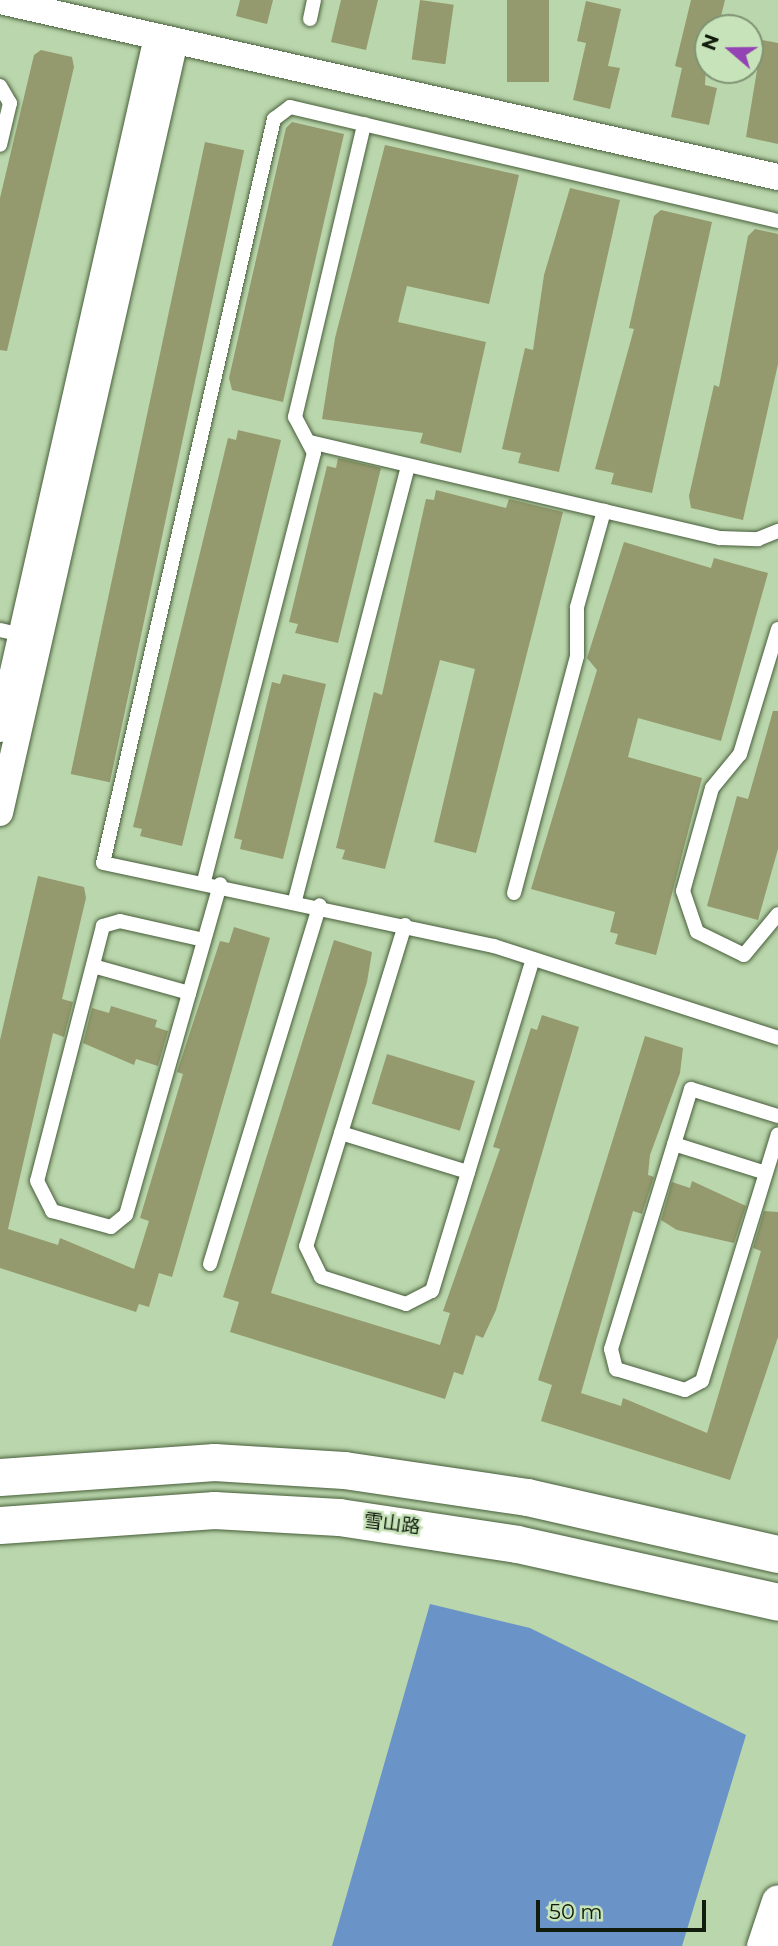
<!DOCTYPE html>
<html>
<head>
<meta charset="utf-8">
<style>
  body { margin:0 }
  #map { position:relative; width:778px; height:1946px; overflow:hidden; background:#bad6ac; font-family:Montserrat,"Noto Sans SC",sans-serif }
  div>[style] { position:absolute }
  .water>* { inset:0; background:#6a93c7 }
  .building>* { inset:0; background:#949a6d; transform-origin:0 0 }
  .roads { filter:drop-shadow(0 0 2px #485f3b) drop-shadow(0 0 2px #485f3b) }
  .service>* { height:14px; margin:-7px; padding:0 7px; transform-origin:7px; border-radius:7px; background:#fff }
  .minor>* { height:26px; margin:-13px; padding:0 13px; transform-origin:13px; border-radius:13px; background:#fff }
  .tertiary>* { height:33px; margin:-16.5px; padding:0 16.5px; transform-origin:16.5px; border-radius:16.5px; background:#fff }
  .secondary>* { height:37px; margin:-18.5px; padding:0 18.5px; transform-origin:18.5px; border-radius:18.5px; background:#fff }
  span { translate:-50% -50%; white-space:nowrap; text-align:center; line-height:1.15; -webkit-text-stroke:5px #c7e3b9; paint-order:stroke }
  .street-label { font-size:19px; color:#121c0d }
  .north { position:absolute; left:694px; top:14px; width:70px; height:70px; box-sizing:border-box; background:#c7e3b9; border:2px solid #7f9374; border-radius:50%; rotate:290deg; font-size:19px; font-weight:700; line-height:28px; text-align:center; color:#121c0d }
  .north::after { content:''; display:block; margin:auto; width:24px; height:32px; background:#9343b3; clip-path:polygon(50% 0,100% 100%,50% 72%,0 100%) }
  .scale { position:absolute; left:536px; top:1900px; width:170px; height:32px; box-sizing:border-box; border:4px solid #121c0d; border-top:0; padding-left:9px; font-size:21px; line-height:24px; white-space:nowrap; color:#121c0d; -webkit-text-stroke:5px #c7e3b9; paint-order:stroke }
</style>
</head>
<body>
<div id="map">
  <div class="water">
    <i style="clip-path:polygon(430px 1604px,530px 1628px,746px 1735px,682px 1946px,332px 1946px)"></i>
  </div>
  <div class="building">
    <i style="clip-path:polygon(240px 0,273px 0,267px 24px,236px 16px)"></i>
    <i style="clip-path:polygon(341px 0,378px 0,366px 50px,331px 42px)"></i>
    <i style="left:420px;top:0;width:34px;height:60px;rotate:8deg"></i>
    <i style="left:507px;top:0;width:42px;height:82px"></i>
    <i style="clip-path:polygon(691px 0,725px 0,718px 28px,708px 28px,705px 85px,717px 88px,709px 125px,671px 117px,682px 68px,675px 66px)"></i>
    <i style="clip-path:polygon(586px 1px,621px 9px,608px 66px,620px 68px,610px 109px,573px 100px,586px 43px,577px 41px)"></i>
    <i style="clip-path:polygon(762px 40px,778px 43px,778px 144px,746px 137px)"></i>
    <i style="clip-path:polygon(41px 50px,72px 57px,74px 67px,7px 351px,0 350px,0 198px,34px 55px)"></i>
    <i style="clip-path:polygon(292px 122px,344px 134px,283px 402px,232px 390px,229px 378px,286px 128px)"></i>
    <i style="left:205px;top:142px;width:40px;height:646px;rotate:12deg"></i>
    <i style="clip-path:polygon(385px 145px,519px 175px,489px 304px,407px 286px,398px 322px,486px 342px,461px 453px,420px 443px,423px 433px,322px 419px,335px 338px)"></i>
    <i style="clip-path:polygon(570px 188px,620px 200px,559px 472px,518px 463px,521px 453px,502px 449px,525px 348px,533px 350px,544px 275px)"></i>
    <i style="clip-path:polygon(661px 210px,712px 222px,652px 493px,611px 484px,614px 473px,595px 469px,634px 329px,629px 328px,654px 216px)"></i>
    <i style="clip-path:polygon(755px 229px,778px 234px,778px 364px,743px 520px,691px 508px,689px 496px,714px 385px,719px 387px,748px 236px)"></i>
    <i style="clip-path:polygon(238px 430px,281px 440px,182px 846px,140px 836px,142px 829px,133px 827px,228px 438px,236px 440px)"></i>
    <i style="clip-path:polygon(338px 458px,381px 468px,338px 643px,295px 633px,298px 624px,289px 622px,327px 466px,336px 468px)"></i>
    <i style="clip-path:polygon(436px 490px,506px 508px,509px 499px,563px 512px,476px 853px,434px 842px,475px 669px,440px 660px,385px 869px,342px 859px,345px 850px,336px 848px,374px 692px,382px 695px,426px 499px,434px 500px)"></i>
    <i style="clip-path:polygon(624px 542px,711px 568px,714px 558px,768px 573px,721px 741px,638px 718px,628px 757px,702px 778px,656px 955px,615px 944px,618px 934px,610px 932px,615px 912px,531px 889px,597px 670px,587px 658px)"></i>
    <i style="clip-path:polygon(283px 674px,326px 684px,283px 859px,240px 849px,242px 840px,234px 838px,272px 682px,280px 684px)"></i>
    <i style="clip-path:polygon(773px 711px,778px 711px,778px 849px,758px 920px,707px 906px,737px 796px,748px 799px)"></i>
    <i style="clip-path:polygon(38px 876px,84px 887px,86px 898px,62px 999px,73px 1002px,64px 1037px,53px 1033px,8px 1229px,58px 1245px,60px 1238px,134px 1269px,149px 1221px,140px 1218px,183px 1074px,177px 1072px,220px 941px,229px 943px,234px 927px,270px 938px,172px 1277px,159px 1273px,149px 1307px,139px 1304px,136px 1312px,0 1268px,0 1040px)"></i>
    <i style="clip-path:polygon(334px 940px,372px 952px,367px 982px,271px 1293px,440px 1345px,450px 1313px,443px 1311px,500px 1149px,493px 1147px,531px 1028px,537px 1030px,542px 1015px,579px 1027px,496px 1310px,483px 1338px,476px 1335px,463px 1375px,454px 1372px,445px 1399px,230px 1332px,239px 1302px,223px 1297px)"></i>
    <i style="clip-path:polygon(111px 1006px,157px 1020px,155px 1027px,168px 1031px,158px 1066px,136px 1059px,134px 1065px,83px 1043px,92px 1008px,109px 1013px)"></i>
    <i style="clip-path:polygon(645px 1036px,683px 1048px,680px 1073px,650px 1155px,648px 1175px,654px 1177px,642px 1214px,633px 1211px,581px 1393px,621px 1406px,623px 1398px,707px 1433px,761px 1251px,753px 1248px,764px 1211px,778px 1212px,778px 1337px,730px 1480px,541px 1421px,552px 1385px,538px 1380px)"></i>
    <i style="left:387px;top:1054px;width:92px;height:52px;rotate:17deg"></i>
    <i style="clip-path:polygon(692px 1181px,746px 1206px,734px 1243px,677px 1230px,661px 1220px,672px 1182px,690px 1188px)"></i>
  </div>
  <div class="roads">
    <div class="service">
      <i style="left:310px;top:19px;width:19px;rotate:-78deg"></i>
      <i style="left:0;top:86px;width:20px;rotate:60deg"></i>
      <i style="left:10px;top:103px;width:43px;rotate:103.4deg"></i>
      <i style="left:778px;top:221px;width:501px;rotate:-166.85deg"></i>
      <i style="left:290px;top:107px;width:20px;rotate:143deg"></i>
      <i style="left:274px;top:119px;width:763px;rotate:102.94deg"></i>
      <i style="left:103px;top:863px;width:400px;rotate:12deg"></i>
      <i style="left:494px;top:946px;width:299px;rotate:17.9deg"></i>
      <i style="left:310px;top:442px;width:421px;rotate:13.2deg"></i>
      <i style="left:720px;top:538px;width:38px;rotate:2deg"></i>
      <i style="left:758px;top:539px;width:22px;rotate:-22deg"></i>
      <i style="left:778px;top:629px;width:131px;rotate:106.9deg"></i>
      <i style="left:740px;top:754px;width:44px;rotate:129.5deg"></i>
      <i style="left:712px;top:788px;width:107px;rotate:105.7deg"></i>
      <i style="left:683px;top:891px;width:43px;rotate:71.1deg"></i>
      <i style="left:697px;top:932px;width:52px;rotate:26.1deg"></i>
      <i style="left:744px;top:955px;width:53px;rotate:-50.3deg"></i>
      <i style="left:0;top:630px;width:23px;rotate:13deg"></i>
      <i style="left:204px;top:881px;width:442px;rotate:-75.6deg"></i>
      <i style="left:314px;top:453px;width:41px;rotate:-117.8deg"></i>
      <i style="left:295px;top:417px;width:301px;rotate:-76.7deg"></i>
      <i style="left:514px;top:893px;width:245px;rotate:-75.1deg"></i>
      <i style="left:577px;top:656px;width:49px;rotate:-90deg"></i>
      <i style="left:577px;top:607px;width:100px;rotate:-74.3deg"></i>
      <i style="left:295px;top:900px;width:449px;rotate:-75.4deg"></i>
      <i style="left:405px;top:925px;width:336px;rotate:107.1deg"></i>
      <i style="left:306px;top:1246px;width:34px;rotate:64deg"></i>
      <i style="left:321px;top:1277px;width:89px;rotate:17.6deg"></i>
      <i style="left:406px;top:1304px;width:29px;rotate:-27deg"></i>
      <i style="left:432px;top:1291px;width:347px;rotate:-73.1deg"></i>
      <i style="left:204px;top:940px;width:86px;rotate:-167.3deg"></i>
      <i style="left:120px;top:921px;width:18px;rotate:164deg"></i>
      <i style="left:103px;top:926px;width:263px;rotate:104.5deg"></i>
      <i style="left:37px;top:1181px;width:34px;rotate:63deg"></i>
      <i style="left:52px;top:1211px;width:61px;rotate:15.2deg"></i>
      <i style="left:111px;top:1227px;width:19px;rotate:-39deg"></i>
      <i style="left:126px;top:1215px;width:344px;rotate:-74.1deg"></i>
      <i style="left:93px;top:966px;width:100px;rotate:15.7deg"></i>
      <i style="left:778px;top:1116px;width:91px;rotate:-162.8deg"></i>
      <i style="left:691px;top:1089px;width:272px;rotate:107.1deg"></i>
      <i style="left:611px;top:1349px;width:21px;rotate:76deg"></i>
      <i style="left:616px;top:1369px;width:72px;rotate:16.9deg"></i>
      <i style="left:685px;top:1390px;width:19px;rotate:-28deg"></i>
      <i style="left:702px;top:1381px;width:258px;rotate:-72.9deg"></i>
      <i style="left:341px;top:1133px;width:133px;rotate:17.1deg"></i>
      <i style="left:674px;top:1144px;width:96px;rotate:17.5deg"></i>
      <i style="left:210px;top:1264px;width:375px;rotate:-73deg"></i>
    </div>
    <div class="minor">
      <i style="left:0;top:1px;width:798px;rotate:12.75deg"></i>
      <i style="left:0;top:729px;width:710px;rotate:-77.22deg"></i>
      <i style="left:0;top:813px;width:792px;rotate:-77.23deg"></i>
    </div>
    <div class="tertiary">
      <i style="left:763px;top:1946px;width:47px;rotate:-71.6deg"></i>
    </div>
    <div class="secondary">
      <i style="left:0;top:1477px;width:215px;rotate:-4deg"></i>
      <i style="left:214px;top:1462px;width:130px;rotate:3.5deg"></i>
      <i style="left:344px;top:1470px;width:185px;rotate:8.4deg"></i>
      <i style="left:527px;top:1497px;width:257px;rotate:12.8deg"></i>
      <i style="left:0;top:1525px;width:215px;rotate:-4deg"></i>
      <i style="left:214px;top:1510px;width:125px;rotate:3.2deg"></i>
      <i style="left:339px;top:1517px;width:180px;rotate:8.6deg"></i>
      <i style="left:517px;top:1544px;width:267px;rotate:12.5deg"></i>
    </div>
  </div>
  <div class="street-label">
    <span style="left:392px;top:1524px;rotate:7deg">雪山路</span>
  </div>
  <div class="north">N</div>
  <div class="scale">50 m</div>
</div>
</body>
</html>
